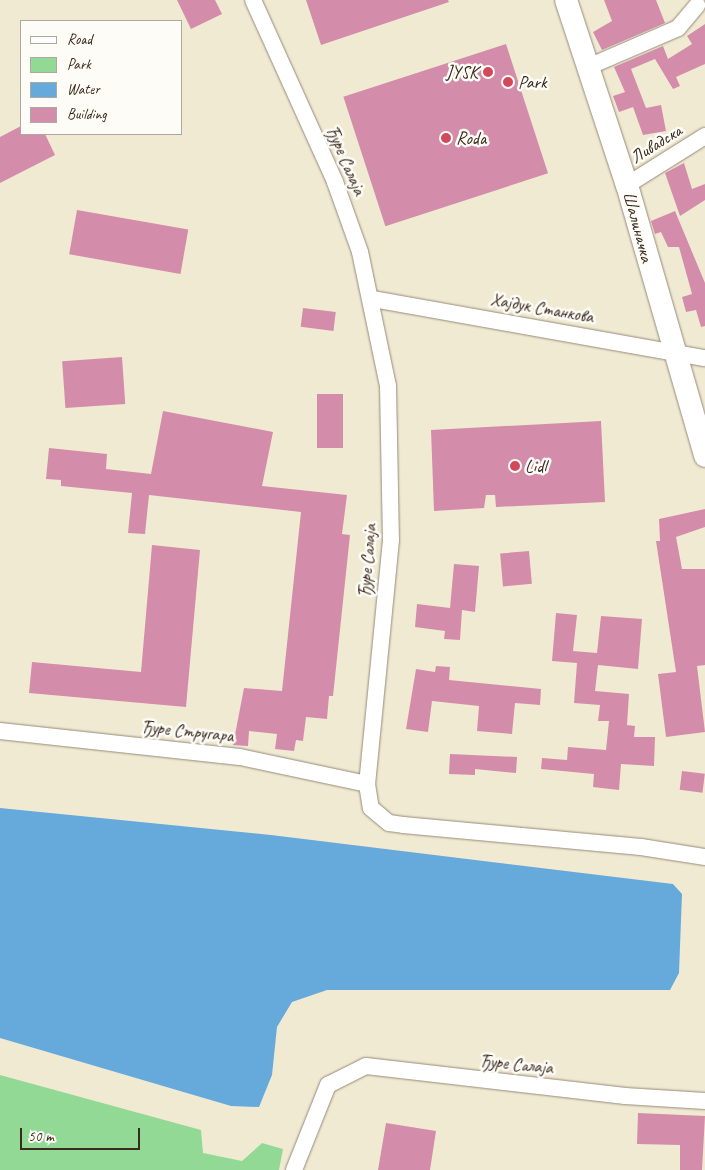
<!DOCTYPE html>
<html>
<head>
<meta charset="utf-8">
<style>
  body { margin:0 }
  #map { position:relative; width:705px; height:1170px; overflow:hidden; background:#f1ead3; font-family:Caveat,sans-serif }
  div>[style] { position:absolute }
  .green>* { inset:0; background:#91d994 }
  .water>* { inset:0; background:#66aadb }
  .building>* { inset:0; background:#d38dab; transform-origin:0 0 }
  .roads { filter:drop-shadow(0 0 1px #968a78) drop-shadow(0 0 1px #968a78) }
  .minor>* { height:16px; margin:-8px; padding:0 8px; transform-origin:8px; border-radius:8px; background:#fff }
  .secondary>* { height:22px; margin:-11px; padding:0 11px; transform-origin:11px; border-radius:11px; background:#fff }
  .dots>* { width:14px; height:14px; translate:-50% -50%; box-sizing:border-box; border:2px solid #fdfcf7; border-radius:50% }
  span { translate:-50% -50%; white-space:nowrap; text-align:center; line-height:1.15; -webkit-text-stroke:5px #fdfcf7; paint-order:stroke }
  .poi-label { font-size:18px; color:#3b2a1e }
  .right { translate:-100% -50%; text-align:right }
  .left { translate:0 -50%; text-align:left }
  .street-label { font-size:18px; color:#3b2a1e }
  .legend { position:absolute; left:20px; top:20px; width:162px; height:115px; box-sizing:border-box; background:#fdfcf7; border:1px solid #afa8a0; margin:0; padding:6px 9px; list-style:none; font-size:15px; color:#3b2a1e }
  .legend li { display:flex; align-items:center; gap:10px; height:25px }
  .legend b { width:25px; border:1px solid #afa8a0 }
  .scale { position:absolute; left:20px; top:1128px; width:120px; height:22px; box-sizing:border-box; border:2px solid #3b2a1e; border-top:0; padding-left:6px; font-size:15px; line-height:18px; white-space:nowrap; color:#3b2a1e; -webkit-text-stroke:4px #fdfcf7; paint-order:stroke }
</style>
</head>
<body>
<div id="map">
  <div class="green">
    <i style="clip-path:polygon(0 1075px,201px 1130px,203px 1153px,242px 1161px,262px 1143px,283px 1149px,279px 1170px,0 1170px)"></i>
  </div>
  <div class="water">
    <i style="clip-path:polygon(0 808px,271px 835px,673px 884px,682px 894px,679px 973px,670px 990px,327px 990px,292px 1002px,277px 1027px,272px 1075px,259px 1107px,231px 1106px,0 1038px)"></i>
  </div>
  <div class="building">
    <i style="clip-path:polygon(177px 0,215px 0,222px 14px,191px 29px)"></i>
    <i style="clip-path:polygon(306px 0,448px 0,449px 2px,321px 45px)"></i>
    <i style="clip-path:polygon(604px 0,656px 0,665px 23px,602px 50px,593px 32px,612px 21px)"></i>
    <i style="clip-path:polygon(705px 24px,705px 64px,676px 77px,680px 86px,673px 89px,655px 59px,631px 69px,646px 108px,661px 105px,666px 131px,643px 135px,633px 107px,619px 112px,613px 96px,625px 92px,614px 67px,663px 46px,668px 59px,692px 44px,687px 36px)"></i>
    <i style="left:506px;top:44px;width:136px;height:171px;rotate:72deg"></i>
    <i style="clip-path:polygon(21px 126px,21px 134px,45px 134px,55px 155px,0 183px,0 137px)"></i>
    <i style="clip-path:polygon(684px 163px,692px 189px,705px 184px,705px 200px,680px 216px,665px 173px)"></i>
    <i style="left:77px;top:210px;width:113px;height:45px;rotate:10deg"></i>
    <i style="clip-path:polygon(675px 211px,705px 283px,705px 326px,701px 327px,696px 310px,686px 312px,682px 297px,692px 294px,679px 247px,668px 247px,661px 232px,655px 234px,651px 221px)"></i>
    <i style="left:303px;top:308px;width:33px;height:19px;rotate:7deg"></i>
    <i style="left:122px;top:357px;width:47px;height:60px;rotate:86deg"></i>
    <i style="left:317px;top:394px;width:26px;height:54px"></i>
    <i style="clip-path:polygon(163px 411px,273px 432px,262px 486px,347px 495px,342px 534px,350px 535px,333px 696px,329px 696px,327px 719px,306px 717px,303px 741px,296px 740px,294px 751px,275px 749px,277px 734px,249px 731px,248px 746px,233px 745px,244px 688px,282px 691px,301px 512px,149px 495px,145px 534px,128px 533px,132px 493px,61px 486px,61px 480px,46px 479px,49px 448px,107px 454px,106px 469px,151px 474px)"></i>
    <i style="clip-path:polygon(601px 421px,605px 502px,496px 507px,495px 495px,486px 495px,484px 508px,434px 511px,431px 430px)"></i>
    <i style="clip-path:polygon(705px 509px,705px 527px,676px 537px,682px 569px,705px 569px,705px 665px,697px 666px,705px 732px,666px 737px,658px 674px,676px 672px,656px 541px,660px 541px,659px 519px)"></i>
    <i style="clip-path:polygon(152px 545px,200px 550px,186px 707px,29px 693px,32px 662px,141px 672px)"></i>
    <i style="left:529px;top:551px;width:33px;height:29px;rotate:85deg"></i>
    <i style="clip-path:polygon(454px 564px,479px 566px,475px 612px,462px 610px,460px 640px,444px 639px,445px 631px,415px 627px,417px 604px,450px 608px)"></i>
    <i style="clip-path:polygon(556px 613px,577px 615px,573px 651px,597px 653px,601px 616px,642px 619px,638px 669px,598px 665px,595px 691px,629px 694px,627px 725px,635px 726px,634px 737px,655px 737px,654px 766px,621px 764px,619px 790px,593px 787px,594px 774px,541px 769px,542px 758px,567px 760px,568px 747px,606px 750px,609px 721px,598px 721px,600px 705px,574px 703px,577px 663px,552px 661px)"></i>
    <i style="clip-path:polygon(436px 666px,450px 667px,449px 680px,541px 689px,540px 705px,515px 703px,512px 734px,477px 731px,479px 706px,432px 701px,428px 732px,406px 729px,416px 669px,435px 672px)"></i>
    <i style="clip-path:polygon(450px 754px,517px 757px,516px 773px,475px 769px,475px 775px,449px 774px)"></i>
    <i style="left:682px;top:771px;width:23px;height:19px;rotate:7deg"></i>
    <i style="clip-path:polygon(638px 1113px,705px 1116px,702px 1170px,680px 1170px,680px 1145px,637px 1144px)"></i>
    <i style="clip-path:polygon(386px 1123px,436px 1131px,430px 1170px,378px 1170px)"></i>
  </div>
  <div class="roads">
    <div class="minor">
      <i style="left:253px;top:0;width:200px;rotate:65.7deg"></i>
      <i style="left:335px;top:182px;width:74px;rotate:70.3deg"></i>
      <i style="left:360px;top:252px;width:137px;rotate:78.2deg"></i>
      <i style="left:388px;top:386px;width:154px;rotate:88.9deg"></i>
      <i style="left:391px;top:540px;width:245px;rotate:95.6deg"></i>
      <i style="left:367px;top:784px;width:24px;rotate:81deg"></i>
      <i style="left:371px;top:808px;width:23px;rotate:40deg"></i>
      <i style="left:389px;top:823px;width:14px;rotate:8deg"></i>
      <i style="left:403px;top:825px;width:239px;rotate:5.3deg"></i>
      <i style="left:641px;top:847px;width:65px;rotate:8.9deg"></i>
      <i style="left:588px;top:67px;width:98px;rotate:-23.4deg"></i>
      <i style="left:678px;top:28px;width:30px;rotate:-50deg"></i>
      <i style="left:627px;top:185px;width:92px;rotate:-32.1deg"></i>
      <i style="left:373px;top:299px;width:337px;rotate:10.1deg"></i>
      <i style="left:0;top:731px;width:241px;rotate:6.2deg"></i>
      <i style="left:240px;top:757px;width:130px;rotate:12deg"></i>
      <i style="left:294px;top:1170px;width:92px;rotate:-68.2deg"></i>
      <i style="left:328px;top:1085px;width:42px;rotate:-26.6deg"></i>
      <i style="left:366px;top:1066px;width:261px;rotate:6.6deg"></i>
      <i style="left:625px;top:1096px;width:80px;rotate:3.6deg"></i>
    </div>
    <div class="secondary">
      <i style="left:566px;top:0;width:195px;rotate:71.8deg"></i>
      <i style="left:627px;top:185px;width:282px;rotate:73.9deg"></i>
    </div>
  </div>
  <div class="dots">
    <i style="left:488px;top:72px;background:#d1495b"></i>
    <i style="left:508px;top:82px;background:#d1495b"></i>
    <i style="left:446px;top:138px;background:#d1495b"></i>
    <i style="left:515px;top:466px;background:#d1495b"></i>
  </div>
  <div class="poi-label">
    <span class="right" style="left:478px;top:72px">JYSK</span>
    <span class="left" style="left:518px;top:82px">Park</span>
    <span class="left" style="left:456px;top:138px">Roda</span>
    <span class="left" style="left:525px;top:466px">Lidl</span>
  </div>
  <div class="street-label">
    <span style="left:656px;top:144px;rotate:-32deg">Ливадска</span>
    <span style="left:346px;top:160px;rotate:67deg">Ђуре Салаја</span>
    <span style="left:638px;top:227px;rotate:75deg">Шалиначка</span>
    <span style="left:542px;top:308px;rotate:10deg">Хајдук Станкова</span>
    <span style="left:367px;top:561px;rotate:-85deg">Ђуре Салаја</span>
    <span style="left:187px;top:731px;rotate:6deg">Ђуре Стругара</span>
    <span style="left:516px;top:1064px;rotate:6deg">Ђуре Салаја</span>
  </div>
  <ul class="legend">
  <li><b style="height:6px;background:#fff"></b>Road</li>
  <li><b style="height:14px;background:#91d994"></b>Park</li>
  <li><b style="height:14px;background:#66aadb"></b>Water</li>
  <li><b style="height:14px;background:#d38dab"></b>Building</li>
  </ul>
  <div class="scale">50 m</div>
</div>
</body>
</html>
